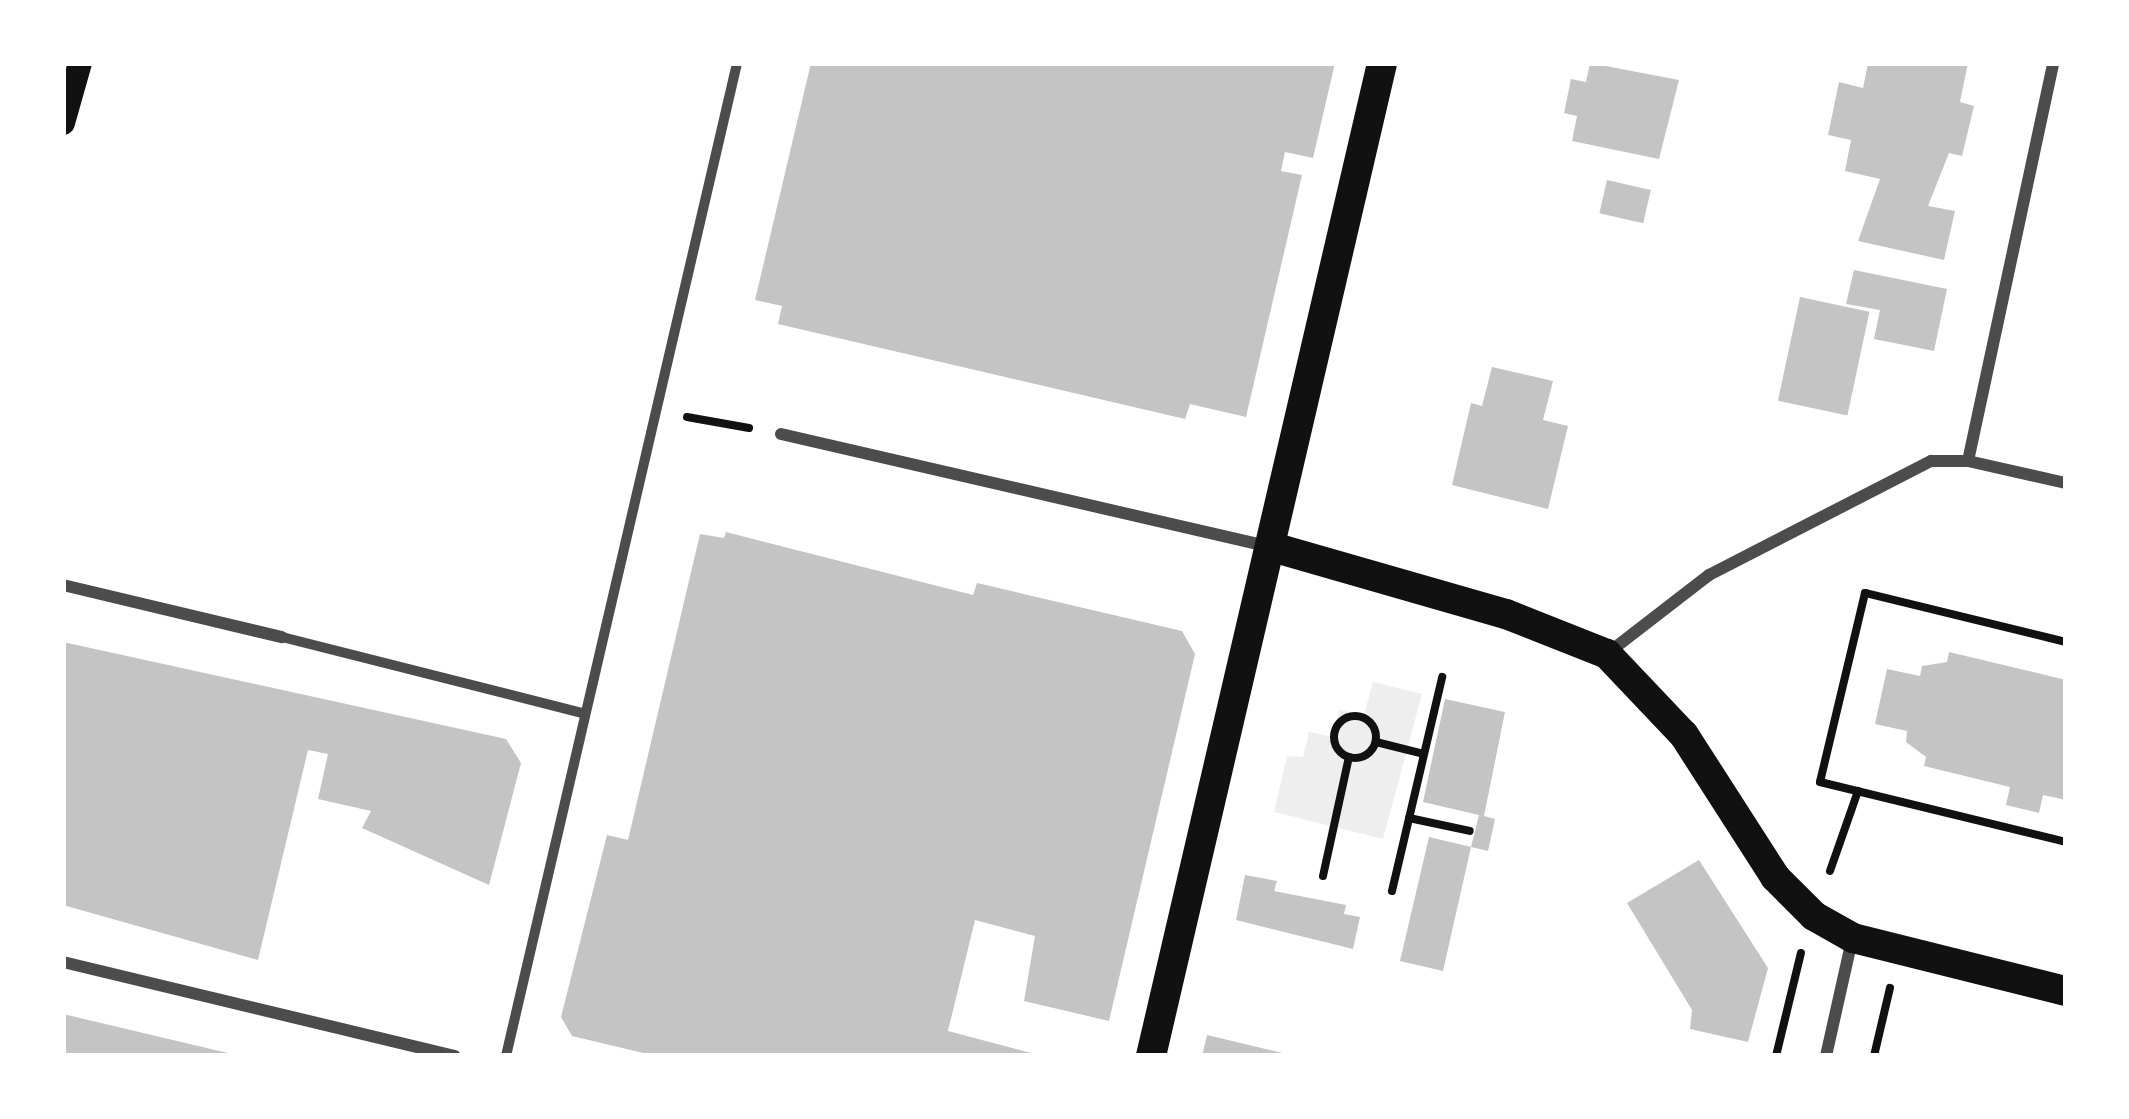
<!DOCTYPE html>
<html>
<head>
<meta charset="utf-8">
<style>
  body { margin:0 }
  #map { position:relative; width:2129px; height:1119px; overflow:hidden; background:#fff; font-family:"PT Sans Narrow",sans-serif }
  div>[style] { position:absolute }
  .green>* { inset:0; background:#eee }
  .building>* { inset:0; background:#c4c4c4; transform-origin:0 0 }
  .path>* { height:8px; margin:-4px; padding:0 4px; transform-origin:4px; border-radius:4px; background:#111 }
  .path>.ring { margin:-4px; padding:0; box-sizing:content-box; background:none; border:8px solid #111; border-radius:50% }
  .pedestrian>* { height:10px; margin:-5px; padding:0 5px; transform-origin:5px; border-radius:5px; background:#4c4c4c }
  .minor>* { height:12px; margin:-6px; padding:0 6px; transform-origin:6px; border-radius:6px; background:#4c4c4c }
  .secondary>* { height:24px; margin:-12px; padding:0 12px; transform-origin:12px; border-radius:12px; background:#111 }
  .primary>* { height:30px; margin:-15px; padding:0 15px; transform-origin:15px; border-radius:15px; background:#111 }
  span { translate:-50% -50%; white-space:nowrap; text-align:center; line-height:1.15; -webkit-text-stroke:10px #fff; paint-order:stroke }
  .frame { position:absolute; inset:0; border:66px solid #fff; pointer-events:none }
</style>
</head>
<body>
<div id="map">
  <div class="green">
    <i style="clip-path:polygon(1373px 682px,1422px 694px,1383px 839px,1274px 812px,1287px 756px,1303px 757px,1309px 732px,1333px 737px,1339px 710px,1364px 715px)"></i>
  </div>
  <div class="building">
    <i style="clip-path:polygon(811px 63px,1335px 63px,1313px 158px,1285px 152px,1281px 171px,1302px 175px,1246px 417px,1190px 404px,1185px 419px,778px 324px,782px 306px,755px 300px)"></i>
    <i style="clip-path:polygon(1590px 63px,1679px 80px,1659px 159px,1572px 141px,1577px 116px,1564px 113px,1571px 79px,1586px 82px)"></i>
    <i style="clip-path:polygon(1868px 63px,1968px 63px,1960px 102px,1974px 106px,1962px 156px,1949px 153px,1928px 206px,1955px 211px,1944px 260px,1858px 241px,1880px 179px,1845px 171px,1851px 140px,1828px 135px,1839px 82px,1863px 88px)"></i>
    <i style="left:1607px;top:180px;width:45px;height:34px;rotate:13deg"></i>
    <i style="clip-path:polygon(1854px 270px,1947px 289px,1934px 351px,1874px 339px,1880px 310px,1846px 304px)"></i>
    <i style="left:1800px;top:297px;width:71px;height:106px;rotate:12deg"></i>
    <i style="clip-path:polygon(1492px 367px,1553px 381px,1543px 420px,1568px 426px,1548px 509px,1452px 485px,1471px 403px,1482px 406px)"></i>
    <i style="clip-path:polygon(726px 532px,973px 595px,977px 583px,1182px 631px,1195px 654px,1109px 1021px,1024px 1001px,1035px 936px,975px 920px,948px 1031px,1042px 1056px,656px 1056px,572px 1036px,561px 1017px,607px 835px,628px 840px,700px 534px,724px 538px)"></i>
    <i style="clip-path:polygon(63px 642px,506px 739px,521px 763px,489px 885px,362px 828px,371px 811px,318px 799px,328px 754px,308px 750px,258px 960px,63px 905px)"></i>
    <i style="clip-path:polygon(1949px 652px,2066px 680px,2066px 800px,2043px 795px,2039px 813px,2006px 805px,2010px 787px,1924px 766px,1926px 757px,1906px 742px,1907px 731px,1875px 724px,1887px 669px,1920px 676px,1922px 666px,1947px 662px)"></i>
    <i style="clip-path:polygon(1445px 699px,1505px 712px,1484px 816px,1495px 819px,1488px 851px,1471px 847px,1443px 971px,1400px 961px,1429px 837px,1471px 847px,1479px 815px,1423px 802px)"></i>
    <i style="clip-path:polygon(1699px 860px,1768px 968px,1748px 1042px,1690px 1029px,1692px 1010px,1627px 903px)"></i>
    <i style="clip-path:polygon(1245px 875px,1277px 881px,1274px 891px,1346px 905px,1344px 914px,1360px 917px,1353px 949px,1236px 920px)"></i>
    <i style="clip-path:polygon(63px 1014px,232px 1054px,232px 1056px,63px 1056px)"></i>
    <i style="clip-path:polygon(1207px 1035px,1287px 1054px,1286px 1056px,1202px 1056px)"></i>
  </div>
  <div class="path">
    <i style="left:687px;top:417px;width:63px;rotate:10.1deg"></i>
    <i style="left:2066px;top:642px;width:207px;rotate:-166.3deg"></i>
    <i style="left:1865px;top:593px;width:194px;rotate:103.4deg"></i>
    <i style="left:1820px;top:782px;width:253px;rotate:13.7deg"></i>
    <i class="ring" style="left:1334px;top:716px;width:34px;height:34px"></i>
    <i style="left:1376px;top:742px;width:49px;rotate:14deg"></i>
    <i style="left:1409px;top:818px;width:62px;rotate:12deg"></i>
    <i style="left:1830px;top:871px;width:85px;rotate:-70.7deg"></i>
    <i style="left:1323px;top:876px;width:122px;rotate:-77.7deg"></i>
    <i style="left:1392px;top:891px;width:220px;rotate:-76.8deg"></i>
    <i style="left:1776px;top:1056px;width:106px;rotate:-76.4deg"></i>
    <i style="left:1874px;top:1056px;width:70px;rotate:-76.8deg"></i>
  </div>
  <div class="pedestrian">
    <i style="left:282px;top:637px;width:310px;rotate:14.2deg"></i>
    <i style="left:506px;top:1056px;width:1020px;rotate:-76.9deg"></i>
  </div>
  <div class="minor">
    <i style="left:781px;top:434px;width:503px;rotate:12.99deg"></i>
    <i style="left:1968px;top:461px;width:407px;rotate:-77.9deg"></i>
    <i style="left:63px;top:585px;width:225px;rotate:13.4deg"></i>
    <i style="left:1608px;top:653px;width:128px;rotate:-37.7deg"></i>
    <i style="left:1709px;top:575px;width:250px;rotate:-27.2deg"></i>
    <i style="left:1931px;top:461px;width:37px"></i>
    <i style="left:1968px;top:461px;width:100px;rotate:12.7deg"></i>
    <i style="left:63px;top:962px;width:403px;rotate:13.5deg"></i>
    <i style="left:1826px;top:1056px;width:119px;rotate:-77.4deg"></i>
  </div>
  <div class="secondary">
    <i style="left:63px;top:123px;width:62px;rotate:-74.2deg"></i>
  </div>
  <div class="primary">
    <i style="left:1272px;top:547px;width:243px;rotate:16deg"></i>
    <i style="left:1506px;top:614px;width:109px;rotate:21.6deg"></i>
    <i style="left:1607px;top:654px;width:112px;rotate:46.5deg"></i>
    <i style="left:1684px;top:735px;width:169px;rotate:57.3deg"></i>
    <i style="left:1775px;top:877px;width:55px;rotate:45deg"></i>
    <i style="left:1814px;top:916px;width:45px;rotate:29.4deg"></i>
    <i style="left:1853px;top:938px;width:219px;rotate:14deg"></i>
    <i style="left:1151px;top:1056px;width:1020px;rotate:-76.9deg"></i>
  </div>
  <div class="frame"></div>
</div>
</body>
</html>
